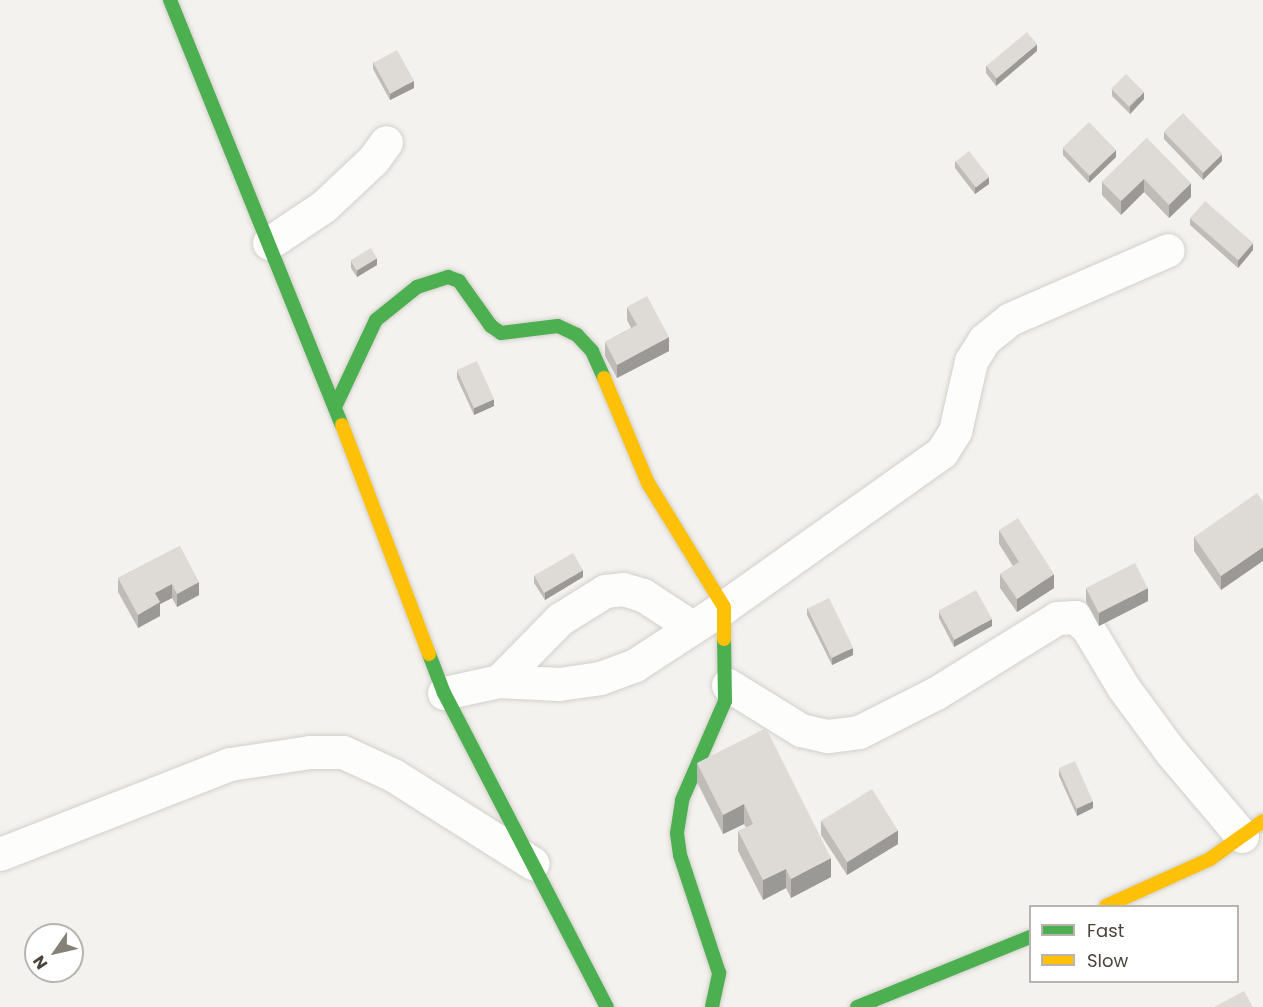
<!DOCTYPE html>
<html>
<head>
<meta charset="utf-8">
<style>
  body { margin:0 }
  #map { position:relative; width:1263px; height:1007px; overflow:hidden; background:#f4f2ee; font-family:Poppins,sans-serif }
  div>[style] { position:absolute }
  .roads { filter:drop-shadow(0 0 2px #d2d0cb) drop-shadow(0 0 2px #d2d0cb) }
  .street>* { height:33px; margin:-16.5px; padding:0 16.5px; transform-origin:16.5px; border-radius:16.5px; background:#fdfdfc }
  .fast>* { height:14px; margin:-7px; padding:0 7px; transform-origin:7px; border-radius:7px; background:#4caf50 }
  .slow>* { height:14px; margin:-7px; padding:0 7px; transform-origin:7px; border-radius:7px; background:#ffc107 }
  .wall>* { inset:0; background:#bfbcb8 }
  .shaded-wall>* { inset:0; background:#9b9996 }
  .building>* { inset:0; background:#dedbd6; transform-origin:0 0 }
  span { translate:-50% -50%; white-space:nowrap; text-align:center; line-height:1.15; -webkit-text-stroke:4.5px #fff; paint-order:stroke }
  .legend { position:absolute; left:1029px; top:905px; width:210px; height:78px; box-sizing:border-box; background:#fff; border:2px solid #b7b4b0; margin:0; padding:8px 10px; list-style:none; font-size:18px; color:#4b4439 }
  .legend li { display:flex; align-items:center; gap:12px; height:30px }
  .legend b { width:30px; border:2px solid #b7b4b0 }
  .north { position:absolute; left:24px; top:923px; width:60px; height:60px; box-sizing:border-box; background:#fff; border:2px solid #b7b4b0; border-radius:50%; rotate:236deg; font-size:16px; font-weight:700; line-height:24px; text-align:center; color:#4b4439 }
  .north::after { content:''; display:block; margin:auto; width:21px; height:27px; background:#868178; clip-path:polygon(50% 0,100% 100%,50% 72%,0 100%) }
</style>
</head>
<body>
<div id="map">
  <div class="roads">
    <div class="street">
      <i style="left:269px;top:243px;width:66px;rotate:-33.9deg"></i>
      <i style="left:324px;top:206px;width:67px;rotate:-43.2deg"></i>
      <i style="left:373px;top:160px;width:22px;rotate:-54deg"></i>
      <i style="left:499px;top:681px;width:87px;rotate:-45.5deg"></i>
      <i style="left:560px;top:619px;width:53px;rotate:-31.9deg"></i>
      <i style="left:605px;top:591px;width:18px;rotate:-6deg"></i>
      <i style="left:623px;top:589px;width:21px;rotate:17deg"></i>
      <i style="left:643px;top:595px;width:59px;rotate:33.1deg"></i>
      <i style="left:728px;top:685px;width:86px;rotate:31.7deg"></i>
      <i style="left:801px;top:730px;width:28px;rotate:13deg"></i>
      <i style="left:828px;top:736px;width:31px;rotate:-7deg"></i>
      <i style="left:859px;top:732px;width:86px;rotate:-26.9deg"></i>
      <i style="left:936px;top:693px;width:142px;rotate:-31.8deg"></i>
      <i style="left:1057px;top:618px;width:18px;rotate:-3deg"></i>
      <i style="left:1075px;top:617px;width:16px;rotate:40deg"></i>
      <i style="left:1087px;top:627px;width:70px;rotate:59deg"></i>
      <i style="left:1123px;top:687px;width:81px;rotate:53.6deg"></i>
      <i style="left:1171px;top:752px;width:110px;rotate:49.8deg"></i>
      <i style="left:444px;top:693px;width:56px;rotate:-12.3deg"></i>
      <i style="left:499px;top:681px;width:60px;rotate:2.9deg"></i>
      <i style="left:559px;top:684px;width:41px;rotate:-8.3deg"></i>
      <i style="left:600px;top:678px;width:37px;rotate:-20deg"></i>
      <i style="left:635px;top:665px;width:106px;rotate:-33.1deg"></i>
      <i style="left:724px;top:607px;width:267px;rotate:-35.4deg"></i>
      <i style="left:942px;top:452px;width:25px;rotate:-58deg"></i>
      <i style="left:955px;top:431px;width:72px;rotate:-77.1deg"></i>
      <i style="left:971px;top:361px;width:25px;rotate:-58deg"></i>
      <i style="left:984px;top:340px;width:33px;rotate:-39deg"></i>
      <i style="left:1010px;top:319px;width:172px;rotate:-23.6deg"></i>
      <i style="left:0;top:854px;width:247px;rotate:-21.4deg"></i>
      <i style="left:230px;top:764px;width:81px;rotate:-8.5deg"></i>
      <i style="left:310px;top:752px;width:33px"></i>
      <i style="left:343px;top:752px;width:55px;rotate:24.7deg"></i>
      <i style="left:393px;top:775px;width:165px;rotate:32.3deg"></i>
    </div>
    <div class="fast">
      <i style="left:170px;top:0;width:458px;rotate:68deg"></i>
      <i style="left:335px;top:407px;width:96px;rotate:-64.8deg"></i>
      <i style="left:376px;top:320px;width:53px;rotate:-38.8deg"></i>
      <i style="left:417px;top:287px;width:33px;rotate:-18deg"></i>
      <i style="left:448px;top:277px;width:12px;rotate:20deg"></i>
      <i style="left:459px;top:281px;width:55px;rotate:54.6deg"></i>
      <i style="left:491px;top:326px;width:12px;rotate:35deg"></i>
      <i style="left:501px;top:333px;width:57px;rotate:-7deg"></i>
      <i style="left:558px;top:326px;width:21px;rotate:25deg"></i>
      <i style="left:577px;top:335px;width:22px;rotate:47deg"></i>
      <i style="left:592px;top:351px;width:30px;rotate:66deg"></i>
      <i style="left:429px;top:654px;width:42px;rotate:69deg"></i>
      <i style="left:444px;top:693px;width:354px;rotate:62.6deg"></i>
      <i style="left:712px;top:1007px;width:35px;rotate:-78deg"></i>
      <i style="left:719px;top:973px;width:124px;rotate:-108.3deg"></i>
      <i style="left:680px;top:855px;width:22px;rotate:-98deg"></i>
      <i style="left:677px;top:833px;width:33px;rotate:-81deg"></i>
      <i style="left:682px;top:800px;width:108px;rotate:-66.5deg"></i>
      <i style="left:725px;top:701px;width:62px;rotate:-90.9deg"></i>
      <i style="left:857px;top:1007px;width:187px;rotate:-22deg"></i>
    </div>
    <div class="slow">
      <i style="left:604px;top:378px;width:114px;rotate:67.3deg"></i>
      <i style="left:648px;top:483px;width:145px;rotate:58.5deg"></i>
      <i style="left:724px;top:607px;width:32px;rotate:90deg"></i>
      <i style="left:342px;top:425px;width:245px;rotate:69.2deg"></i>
      <i style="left:1106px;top:906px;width:114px;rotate:-24.3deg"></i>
      <i style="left:1210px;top:859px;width:65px;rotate:-35.6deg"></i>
    </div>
  </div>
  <div class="wall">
    <i style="clip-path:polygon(1037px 51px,996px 86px,986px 73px,986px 66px)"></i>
    <i style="clip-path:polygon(373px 62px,414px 88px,390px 100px,373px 69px)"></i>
    <i style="clip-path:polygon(1112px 89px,1144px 99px,1130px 114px,1112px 96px)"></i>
    <i style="clip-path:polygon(1164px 132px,1222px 161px,1203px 180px,1164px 139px)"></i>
    <i style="clip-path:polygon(1147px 138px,1191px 197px,1169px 218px,1144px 192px,1121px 215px,1102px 195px,1102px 182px)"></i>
    <i style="clip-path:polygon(1063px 148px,1116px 157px,1089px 183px,1063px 155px)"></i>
    <i style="clip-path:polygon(955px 161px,989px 184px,975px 194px,955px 168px)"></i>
    <i style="clip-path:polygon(1190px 218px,1253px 250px,1238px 268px,1190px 225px)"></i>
    <i style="clip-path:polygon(351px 261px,377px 265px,357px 277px,351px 268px)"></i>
    <i style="clip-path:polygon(627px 307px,669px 351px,617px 378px,605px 356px,605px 342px,631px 328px,627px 320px)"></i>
    <i style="clip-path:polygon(457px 371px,494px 406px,474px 415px,457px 378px)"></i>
    <i style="clip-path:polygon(1263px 502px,1221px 590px,1194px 551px,1194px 537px)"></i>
    <i style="clip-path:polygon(999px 530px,1054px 588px,1017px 612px,1000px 588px,1000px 574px,1013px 566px,999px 544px)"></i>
    <i style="clip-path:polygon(180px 546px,199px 595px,177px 607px,172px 598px,160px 604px,160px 616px,138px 628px,118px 592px,118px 578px)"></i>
    <i style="clip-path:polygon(534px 576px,583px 577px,545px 600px,534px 583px)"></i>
    <i style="clip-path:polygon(1086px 588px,1148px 601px,1099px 626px,1086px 602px)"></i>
    <i style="clip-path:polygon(807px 608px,853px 655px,832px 665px,807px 615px)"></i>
    <i style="clip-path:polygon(939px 611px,992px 626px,954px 647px,939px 618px)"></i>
    <i style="clip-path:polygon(697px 763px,831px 877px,791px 898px,786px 888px,763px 900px,738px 851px,738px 831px,746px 828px,744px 824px,723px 834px,697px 782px)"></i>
    <i style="clip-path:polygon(1059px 769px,1093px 808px,1077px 816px,1059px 776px)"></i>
    <i style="clip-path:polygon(821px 821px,898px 844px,847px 875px,821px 835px)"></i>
  </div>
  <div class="shaded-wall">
    <i style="clip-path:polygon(1037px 44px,1037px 51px,996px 86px,996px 79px)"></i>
    <i style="clip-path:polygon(414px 81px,414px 88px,390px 100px,390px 93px)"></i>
    <i style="clip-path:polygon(1144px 92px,1144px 99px,1130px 114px,1130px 107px)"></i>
    <i style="clip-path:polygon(1116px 150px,1116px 157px,1089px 183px,1089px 176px)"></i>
    <i style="clip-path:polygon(1222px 154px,1222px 161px,1203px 180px,1203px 173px)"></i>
    <i style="clip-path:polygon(989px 177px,989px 184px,975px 194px,975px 187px)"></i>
    <i style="clip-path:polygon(1144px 179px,1144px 192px,1121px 215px,1121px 201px)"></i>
    <i style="clip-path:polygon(1191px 183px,1191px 197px,1169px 218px,1169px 205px)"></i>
    <i style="clip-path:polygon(1253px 243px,1253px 250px,1238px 268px,1238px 261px)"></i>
    <i style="clip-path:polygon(377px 258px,377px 265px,357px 277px,357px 270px)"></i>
    <i style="clip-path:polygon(669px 337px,669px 351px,617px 378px,617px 365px)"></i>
    <i style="clip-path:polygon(494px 399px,494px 406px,474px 415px,474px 408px)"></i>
    <i style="clip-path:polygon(1263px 547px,1263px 561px,1221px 590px,1221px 576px)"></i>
    <i style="clip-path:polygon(583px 570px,583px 577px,545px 600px,545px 593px)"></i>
    <i style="clip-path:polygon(1054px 574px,1054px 588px,1017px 612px,1017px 599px)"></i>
    <i style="clip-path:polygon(199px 582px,199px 595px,177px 607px,177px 594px)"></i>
    <i style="clip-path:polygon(172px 584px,172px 598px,160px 604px,160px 616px,138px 628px,138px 615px,155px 593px)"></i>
    <i style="clip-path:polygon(1148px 588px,1148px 601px,1099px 626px,1099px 613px)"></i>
    <i style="clip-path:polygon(992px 619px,992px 626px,954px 647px,954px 640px)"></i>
    <i style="clip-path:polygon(853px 648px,853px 655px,832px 665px,832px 658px)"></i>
    <i style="clip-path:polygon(1093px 801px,1093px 808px,1077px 816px,1077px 809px)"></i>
    <i style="clip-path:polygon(744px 804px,744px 824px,723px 834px,723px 815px)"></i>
    <i style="clip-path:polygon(898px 830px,898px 844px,847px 875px,847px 862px)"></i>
    <i style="clip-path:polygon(831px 858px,831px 877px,791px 898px,791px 879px)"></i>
    <i style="clip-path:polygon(786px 869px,786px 888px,763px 900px,763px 880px)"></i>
  </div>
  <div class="building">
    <i style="left:1027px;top:32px;width:16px;height:53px;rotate:50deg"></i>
    <i style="left:397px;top:50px;width:35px;height:27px;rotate:61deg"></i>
    <i style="left:1126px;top:74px;width:25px;height:21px;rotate:45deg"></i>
    <i style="left:1183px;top:113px;width:57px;height:27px;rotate:46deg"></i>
    <i style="left:1089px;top:122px;width:39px;height:37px;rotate:46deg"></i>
    <i style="clip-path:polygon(1147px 138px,1191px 183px,1169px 205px,1144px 179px,1121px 201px,1102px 182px)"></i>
    <i style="left:969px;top:151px;width:33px;height:17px;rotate:52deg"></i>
    <i style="left:1205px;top:201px;width:64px;height:23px;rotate:41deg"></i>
    <i style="left:371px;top:248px;width:12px;height:24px;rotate:59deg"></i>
    <i style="clip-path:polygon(647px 296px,669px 337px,617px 365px,605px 342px,637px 325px,627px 307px)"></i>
    <i style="left:477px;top:361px;width:42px;height:22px;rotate:66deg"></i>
    <i style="clip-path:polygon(1257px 493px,1263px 502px,1263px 547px,1221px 576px,1194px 537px)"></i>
    <i style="clip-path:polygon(1018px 518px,1054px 574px,1017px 599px,1000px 574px,1019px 562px,999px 530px)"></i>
    <i style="clip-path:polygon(180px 546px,199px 582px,177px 594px,172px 584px,155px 593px,160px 602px,138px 615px,118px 578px)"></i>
    <i style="left:573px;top:553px;width:20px;height:45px;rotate:60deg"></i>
    <i style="left:1135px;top:563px;width:28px;height:55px;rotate:63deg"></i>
    <i style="left:976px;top:590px;width:33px;height:43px;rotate:61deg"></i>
    <i style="left:829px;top:598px;width:55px;height:24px;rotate:64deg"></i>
    <i style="clip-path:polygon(766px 728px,831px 858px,791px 879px,786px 869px,763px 880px,738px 831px,753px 824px,744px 804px,723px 815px,697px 763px)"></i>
    <i style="left:1075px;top:761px;width:44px;height:18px;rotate:66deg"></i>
    <i style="left:872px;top:789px;width:49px;height:60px;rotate:58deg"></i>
    <i style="clip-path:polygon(1244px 991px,1253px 1007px,1214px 1007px)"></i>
  </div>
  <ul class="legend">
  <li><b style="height:8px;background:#4caf50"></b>Fast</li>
  <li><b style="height:8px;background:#ffc107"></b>Slow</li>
  </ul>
  <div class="north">N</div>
</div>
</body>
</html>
